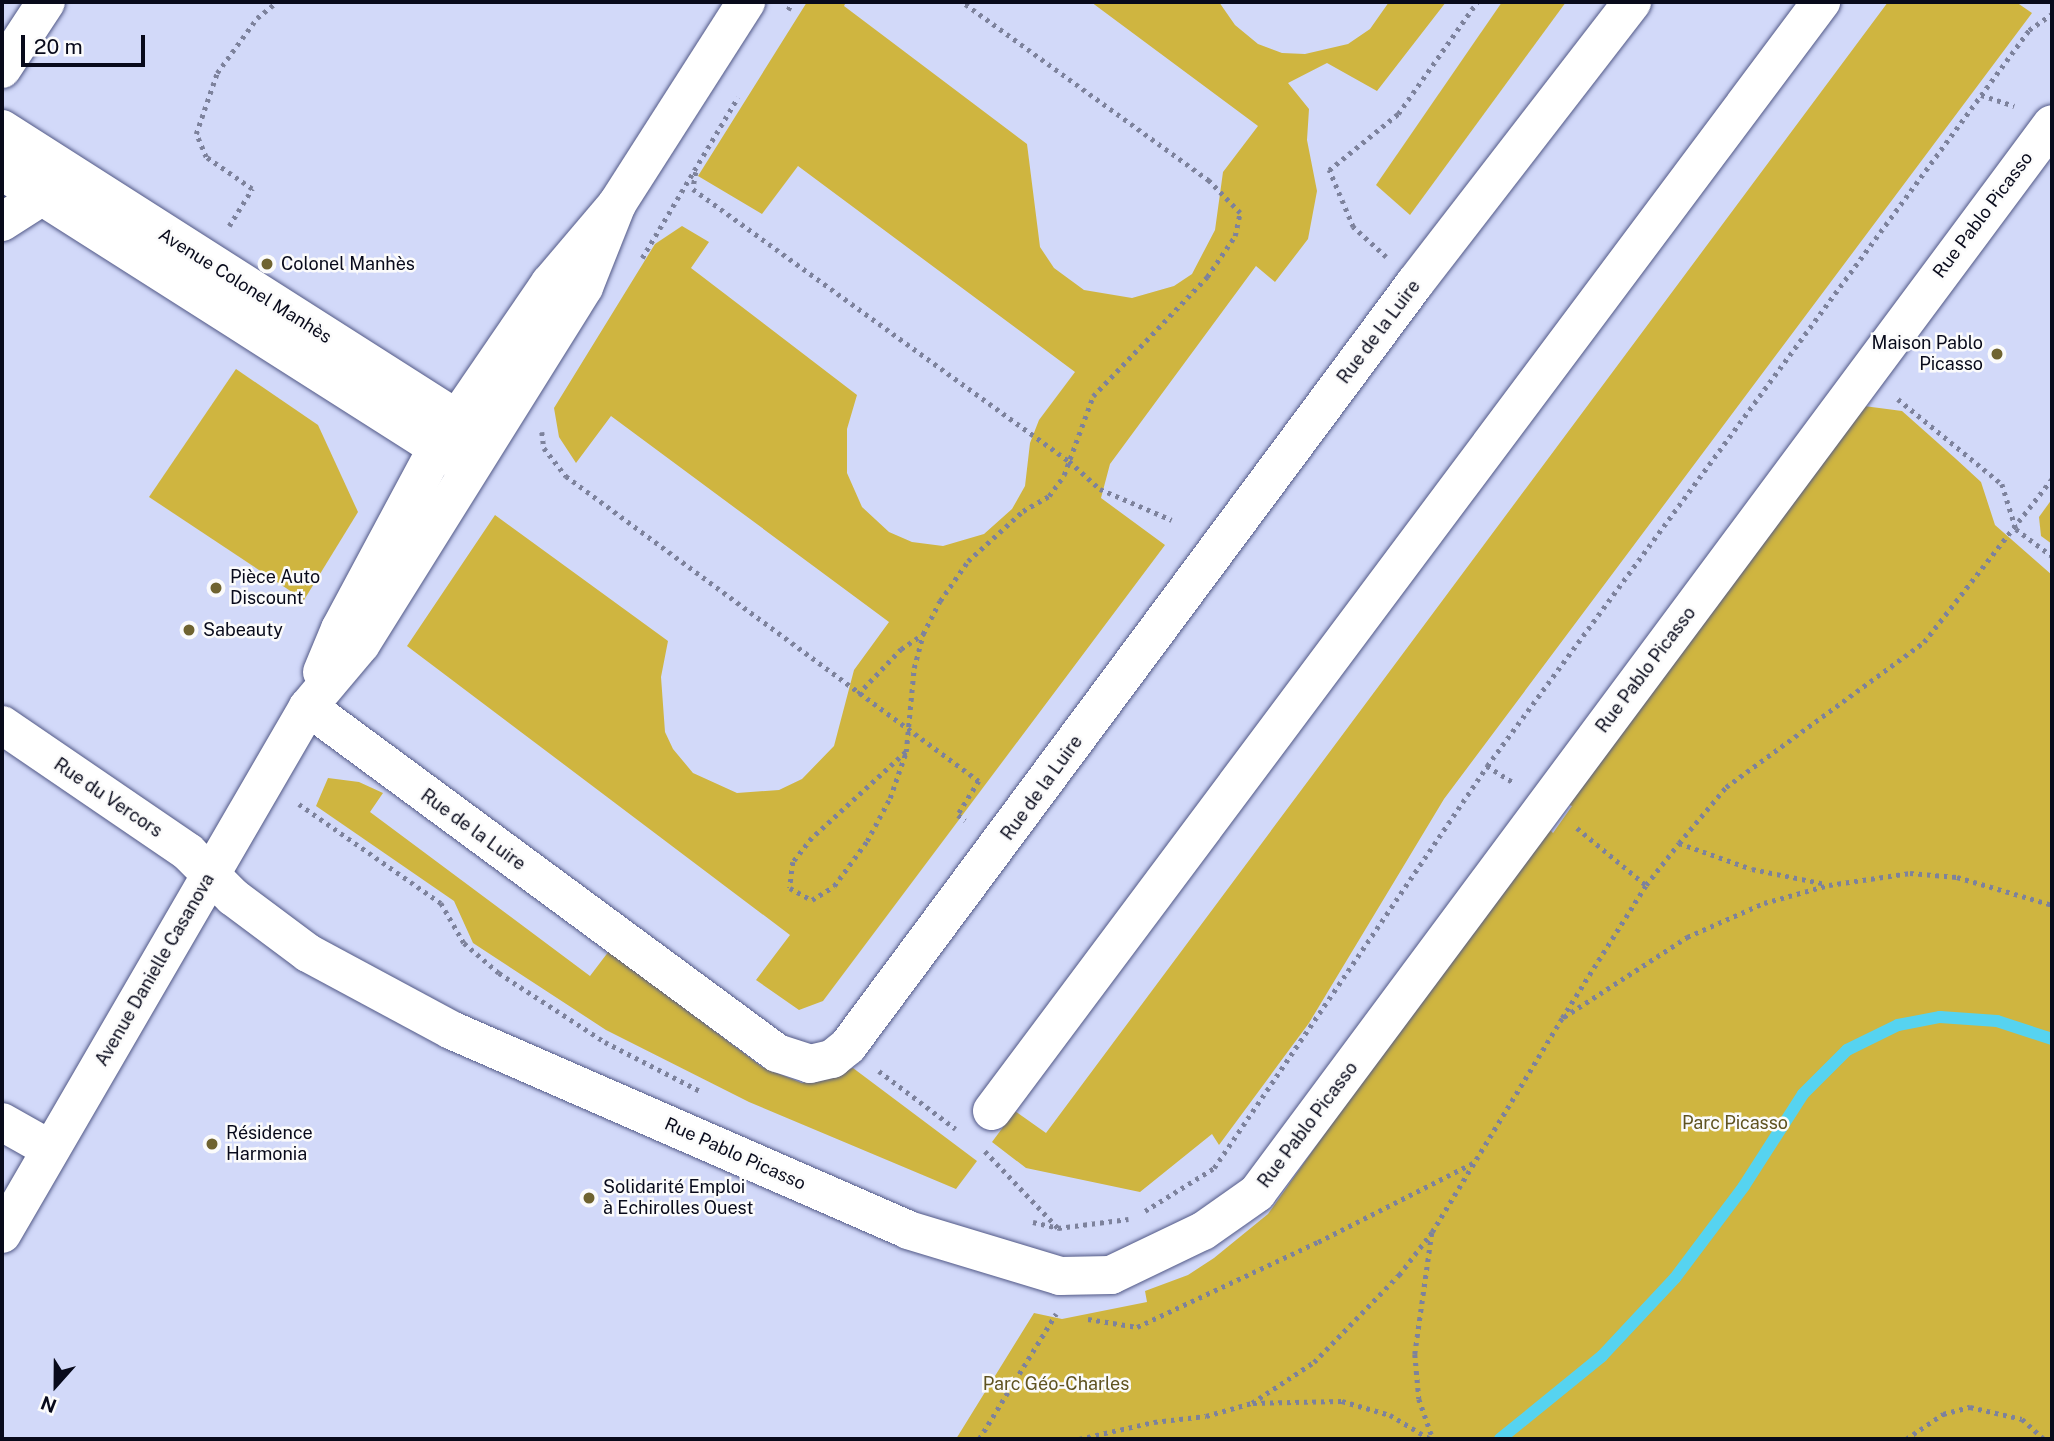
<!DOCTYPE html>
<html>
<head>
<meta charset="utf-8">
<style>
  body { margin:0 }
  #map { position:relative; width:2054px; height:1441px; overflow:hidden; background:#d2d9f9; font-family:"Public Sans",sans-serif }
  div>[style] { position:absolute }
  .green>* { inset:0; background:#cfb540 }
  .stream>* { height:12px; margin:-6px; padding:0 6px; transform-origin:6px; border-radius:6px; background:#56d3f0 }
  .path>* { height:4.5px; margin-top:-2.25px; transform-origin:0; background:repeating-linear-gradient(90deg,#7d829c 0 3.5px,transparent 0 8.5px) }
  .roads { filter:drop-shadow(0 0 2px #515886) drop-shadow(0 0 2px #515886) }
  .minor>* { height:38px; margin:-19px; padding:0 19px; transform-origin:19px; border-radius:19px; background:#fff }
  .dots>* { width:19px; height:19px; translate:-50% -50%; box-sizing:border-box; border:4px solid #fbfbfb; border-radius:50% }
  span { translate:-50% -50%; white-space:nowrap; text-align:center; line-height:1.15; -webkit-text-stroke:5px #fbfbfb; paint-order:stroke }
  .street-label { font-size:18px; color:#080a1b }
  .poi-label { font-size:18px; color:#080a1b }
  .left { translate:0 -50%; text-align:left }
  .right { translate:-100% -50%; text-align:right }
  .park-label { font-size:18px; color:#5f5321 }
  .frame { position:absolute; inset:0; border:4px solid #080a1b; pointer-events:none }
  .north { position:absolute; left:21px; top:1350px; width:70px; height:70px; -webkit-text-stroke:5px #fbfbfb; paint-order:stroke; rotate:201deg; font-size:19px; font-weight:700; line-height:28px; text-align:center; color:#080a1b }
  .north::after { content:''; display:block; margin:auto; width:24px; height:32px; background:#080a1b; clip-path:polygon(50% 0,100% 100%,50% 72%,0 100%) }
  .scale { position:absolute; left:21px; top:35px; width:124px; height:32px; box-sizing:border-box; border:4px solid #080a1b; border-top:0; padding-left:9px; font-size:21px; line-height:24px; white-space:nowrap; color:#080a1b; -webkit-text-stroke:5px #fbfbfb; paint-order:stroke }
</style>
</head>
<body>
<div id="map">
  <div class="green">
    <i style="clip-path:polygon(807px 2px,846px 2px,844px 6px,1027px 144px,1040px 247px,1054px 268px,1084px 290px,1132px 298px,1174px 286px,1192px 274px,1215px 230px,1223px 172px,1258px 126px,1091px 2px,1219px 2px,1235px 25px,1258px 44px,1282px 53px,1305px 54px,1348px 44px,1370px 29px,1389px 2px,1446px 2px,1377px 91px,1327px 63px,1288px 83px,1309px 109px,1307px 140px,1317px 191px,1308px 239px,1275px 282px,1256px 266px,1110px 464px,1101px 498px,1165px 545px,823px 1001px,799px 1010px,756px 980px,790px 935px,407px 646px,495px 515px,668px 641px,661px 677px,665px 732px,673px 749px,693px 773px,737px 793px,779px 790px,802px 779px,834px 746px,854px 670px,889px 622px,611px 416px,576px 463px,559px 437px,554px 408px,655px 244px,682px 226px,709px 242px,691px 268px,857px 395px,847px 429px,847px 473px,862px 507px,889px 532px,912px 542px,943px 546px,984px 534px,1012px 509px,1025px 486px,1030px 443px,1039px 420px,1075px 372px,798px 166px,762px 214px,698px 176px)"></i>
    <i style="clip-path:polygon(1502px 2px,1566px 2px,1410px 215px,1376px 185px)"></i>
    <i style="clip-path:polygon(1888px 2px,2016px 2px,2032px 13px,1444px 799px,1309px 1023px,1219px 1145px,1212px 1134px,1140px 1192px,1026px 1168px,992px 1142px,1015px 1111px,1046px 1133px)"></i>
    <i style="clip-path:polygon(236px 369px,318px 425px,358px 512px,304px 600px,149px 497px)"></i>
    <i style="clip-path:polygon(1864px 406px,1902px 411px,1956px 459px,1981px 482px,1995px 525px,2052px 575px,2052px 1439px,956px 1439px,1034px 1313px,1062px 1319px,1147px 1302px,1145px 1291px,1188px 1275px,1214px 1258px,1268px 1214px,1371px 1068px,1549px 829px,1553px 833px,1572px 806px,1567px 804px)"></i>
    <i style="clip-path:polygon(2052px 499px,2052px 544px,2041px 536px,2039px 517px)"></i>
    <i style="clip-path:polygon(328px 778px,359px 782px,383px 793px,370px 812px,590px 976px,609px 951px,762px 1067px,802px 1083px,853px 1068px,977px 1161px,956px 1189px,749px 1102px,606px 1030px,473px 943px,454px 901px,316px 806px)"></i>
  </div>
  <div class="stream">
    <i style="left:1500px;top:1439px;width:132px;rotate:-39.1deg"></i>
    <i style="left:1602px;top:1356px;width:107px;rotate:-46.9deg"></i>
    <i style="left:1675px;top:1278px;width:115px;rotate:-53.1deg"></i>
    <i style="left:1744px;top:1186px;width:109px;rotate:-57.3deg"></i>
    <i style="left:1803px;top:1094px;width:62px;rotate:-45deg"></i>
    <i style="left:1847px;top:1050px;width:57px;rotate:-26.1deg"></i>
    <i style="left:1898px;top:1025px;width:43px;rotate:-10.8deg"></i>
    <i style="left:1940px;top:1017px;width:57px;rotate:4deg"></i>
    <i style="left:1997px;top:1021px;width:58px;rotate:18.1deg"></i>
  </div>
  <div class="path">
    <i style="left:788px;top:10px;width:9px;rotate:-63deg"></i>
    <i style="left:1981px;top:95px;width:35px;rotate:18deg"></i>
    <i style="left:696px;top:172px;width:17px;rotate:100deg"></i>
    <i style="left:693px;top:189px;width:464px;rotate:35.9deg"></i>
    <i style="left:1069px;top:461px;width:42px;rotate:42.1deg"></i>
    <i style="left:1100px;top:489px;width:78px;rotate:23.3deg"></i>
    <i style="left:229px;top:226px;width:44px;rotate:-58.1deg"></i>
    <i style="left:252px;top:189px;width:56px;rotate:-145.2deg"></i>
    <i style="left:206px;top:157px;width:25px;rotate:-113deg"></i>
    <i style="left:196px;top:134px;width:65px;rotate:-71deg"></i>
    <i style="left:217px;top:73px;width:68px;rotate:-54deg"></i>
    <i style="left:257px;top:18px;width:26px;rotate:-39deg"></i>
    <i style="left:1386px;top:257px;width:45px;rotate:-137.7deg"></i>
    <i style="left:1353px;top:227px;width:62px;rotate:-112.8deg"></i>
    <i style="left:1329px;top:170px;width:89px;rotate:-39.1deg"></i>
    <i style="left:1398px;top:114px;width:137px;rotate:-54.8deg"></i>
    <i style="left:642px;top:258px;width:187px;rotate:-59.2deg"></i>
    <i style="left:1898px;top:399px;width:134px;rotate:39.3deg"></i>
    <i style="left:2002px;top:484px;width:47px;rotate:72.7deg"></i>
    <i style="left:2016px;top:529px;width:45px;rotate:36.9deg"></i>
    <i style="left:542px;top:432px;width:16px;rotate:83deg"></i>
    <i style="left:544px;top:448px;width:36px;rotate:52deg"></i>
    <i style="left:566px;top:476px;width:513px;rotate:36.45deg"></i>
    <i style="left:979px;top:781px;width:40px;rotate:122deg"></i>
    <i style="left:958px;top:815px;width:9px;rotate:36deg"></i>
    <i style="left:858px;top:694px;width:62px;rotate:-46.3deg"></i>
    <i style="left:901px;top:649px;width:27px;rotate:-34deg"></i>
    <i style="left:906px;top:752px;width:127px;rotate:137.5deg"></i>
    <i style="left:812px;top:838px;width:31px;rotate:128deg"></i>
    <i style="left:793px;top:862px;width:26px;rotate:97deg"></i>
    <i style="left:790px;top:888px;width:25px;rotate:29deg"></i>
    <i style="left:812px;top:900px;width:26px;rotate:-32deg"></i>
    <i style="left:834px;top:886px;width:56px;rotate:-53.7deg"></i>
    <i style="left:867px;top:841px;width:49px;rotate:-61.9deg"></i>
    <i style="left:890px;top:798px;width:49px;rotate:-70.8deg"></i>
    <i style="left:906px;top:752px;width:84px;rotate:-84.6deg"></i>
    <i style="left:914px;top:668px;width:35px;rotate:-75deg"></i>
    <i style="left:923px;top:634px;width:37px;rotate:-63deg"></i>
    <i style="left:940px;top:601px;width:49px;rotate:-55deg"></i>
    <i style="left:968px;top:561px;width:74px;rotate:-42.3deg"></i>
    <i style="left:1023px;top:511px;width:30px;rotate:-30deg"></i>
    <i style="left:1049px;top:496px;width:26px;rotate:-54deg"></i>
    <i style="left:1064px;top:475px;width:84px;rotate:-69.8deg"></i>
    <i style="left:1093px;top:396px;width:165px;rotate:-46.2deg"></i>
    <i style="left:1207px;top:277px;width:50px;rotate:-55.7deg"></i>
    <i style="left:1235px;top:236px;width:24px;rotate:-78deg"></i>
    <i style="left:1240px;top:213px;width:45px;rotate:-134.1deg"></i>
    <i style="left:1209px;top:181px;width:305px;rotate:-144.1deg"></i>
    <i style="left:1487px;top:766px;width:31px;rotate:32deg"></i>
    <i style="left:299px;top:804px;width:173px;rotate:34.9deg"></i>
    <i style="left:441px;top:903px;width:46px;rotate:60.1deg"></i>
    <i style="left:464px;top:943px;width:46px;rotate:40.6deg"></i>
    <i style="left:499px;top:973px;width:126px;rotate:33.1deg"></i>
    <i style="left:605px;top:1042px;width:107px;rotate:27.3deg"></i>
    <i style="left:1577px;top:828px;width:89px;rotate:39.6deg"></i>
    <i style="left:1679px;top:843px;width:77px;rotate:19.6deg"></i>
    <i style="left:1752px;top:869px;width:76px;rotate:11.5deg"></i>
    <i style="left:1564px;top:1017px;width:147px;rotate:-33deg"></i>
    <i style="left:1687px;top:937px;width:84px;rotate:-23.8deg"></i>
    <i style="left:1764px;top:903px;width:67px;rotate:-15.5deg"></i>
    <i style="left:1829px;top:885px;width:82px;rotate:-8.4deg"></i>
    <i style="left:1910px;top:873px;width:47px;rotate:4.9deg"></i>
    <i style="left:1957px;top:877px;width:99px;rotate:16.4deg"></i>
    <i style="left:879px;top:1071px;width:96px;rotate:37deg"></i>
    <i style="left:985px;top:1151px;width:106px;rotate:46.5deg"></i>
    <i style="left:1145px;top:1211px;width:81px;rotate:-31.9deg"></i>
    <i style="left:1214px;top:1168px;width:486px;rotate:-55.8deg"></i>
    <i style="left:1487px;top:766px;width:914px;rotate:-53.63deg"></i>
    <i style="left:2029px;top:30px;width:28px;rotate:-35deg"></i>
    <i style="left:1033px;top:1222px;width:26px;rotate:13deg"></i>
    <i style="left:1058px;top:1228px;width:71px;rotate:-7.3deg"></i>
    <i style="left:1432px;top:1233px;width:122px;rotate:98deg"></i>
    <i style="left:1415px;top:1354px;width:45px;rotate:84.9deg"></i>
    <i style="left:1419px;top:1399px;width:42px;rotate:70.7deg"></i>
    <i style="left:1088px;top:1319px;width:50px;rotate:9.3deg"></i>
    <i style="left:1137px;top:1327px;width:200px;rotate:-25.2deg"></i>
    <i style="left:1318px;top:1242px;width:176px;rotate:-27deg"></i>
    <i style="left:1253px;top:1403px;width:89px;rotate:-1.3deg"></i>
    <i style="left:1342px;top:1401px;width:50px;rotate:16.3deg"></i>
    <i style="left:1390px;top:1415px;width:47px;rotate:31deg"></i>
    <i style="left:979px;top:1439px;width:147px;rotate:-58.4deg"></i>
    <i style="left:1079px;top:1439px;width:77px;rotate:-12.8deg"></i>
    <i style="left:1154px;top:1422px;width:52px;rotate:-6.6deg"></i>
    <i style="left:1206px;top:1416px;width:48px;rotate:-15.8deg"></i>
    <i style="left:1252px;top:1403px;width:74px;rotate:-33.5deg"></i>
    <i style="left:1314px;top:1362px;width:122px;rotate:-45.7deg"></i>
    <i style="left:1399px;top:1275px;width:54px;rotate:-52.5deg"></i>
    <i style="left:1432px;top:1232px;width:250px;rotate:-58.7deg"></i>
    <i style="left:1562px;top:1018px;width:157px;rotate:-57.7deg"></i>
    <i style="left:1646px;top:885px;width:53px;rotate:-51.8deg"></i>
    <i style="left:1679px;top:843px;width:73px;rotate:-50deg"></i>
    <i style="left:1726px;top:787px;width:245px;rotate:-36.2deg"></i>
    <i style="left:1924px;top:642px;width:207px;rotate:-51.9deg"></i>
    <i style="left:1906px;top:1439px;width:45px;rotate:-34deg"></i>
    <i style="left:1943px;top:1414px;width:28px;rotate:-15deg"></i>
    <i style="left:1970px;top:1407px;width:53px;rotate:13deg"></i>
    <i style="left:2022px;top:1419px;width:30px;rotate:42deg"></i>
  </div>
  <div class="roads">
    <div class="minor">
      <i style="left:2px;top:69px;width:80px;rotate:-56.7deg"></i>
      <i style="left:2px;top:129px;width:566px;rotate:32.51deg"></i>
      <i style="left:2px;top:171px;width:540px;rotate:32.45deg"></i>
      <i style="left:2px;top:222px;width:46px;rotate:-32.7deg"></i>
      <i style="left:322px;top:672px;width:47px;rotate:-67.3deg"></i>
      <i style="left:340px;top:629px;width:205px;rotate:-61.8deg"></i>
      <i style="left:437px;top:448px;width:200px;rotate:-55.6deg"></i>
      <i style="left:550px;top:283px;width:104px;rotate:-49.7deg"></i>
      <i style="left:617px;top:204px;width:240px;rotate:-57.4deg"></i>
      <i style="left:308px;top:707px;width:583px;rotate:36.42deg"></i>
      <i style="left:777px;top:1053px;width:35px;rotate:18deg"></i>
      <i style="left:810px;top:1064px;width:23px;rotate:-13deg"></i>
      <i style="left:832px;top:1059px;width:21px;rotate:-39deg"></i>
      <i style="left:848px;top:1046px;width:951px;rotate:-53.38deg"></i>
      <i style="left:1415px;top:283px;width:355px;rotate:-52.3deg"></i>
      <i style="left:2px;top:725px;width:225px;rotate:34.3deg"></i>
      <i style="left:188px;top:852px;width:64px;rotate:45deg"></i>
      <i style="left:233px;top:897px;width:94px;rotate:36.7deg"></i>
      <i style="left:308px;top:953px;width:162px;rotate:28.3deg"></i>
      <i style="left:451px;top:1030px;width:499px;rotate:23.6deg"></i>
      <i style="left:908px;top:1230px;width:159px;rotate:16.8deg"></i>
      <i style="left:1060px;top:1276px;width:51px;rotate:-1.1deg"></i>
      <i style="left:1111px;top:1275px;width:102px;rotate:-25.6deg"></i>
      <i style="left:1203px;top:1231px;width:66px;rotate:-35.1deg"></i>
      <i style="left:1257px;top:1193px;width:1332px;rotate:-53.36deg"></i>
      <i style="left:992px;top:1111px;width:1385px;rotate:-53.22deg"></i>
      <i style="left:2px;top:1122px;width:55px;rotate:29.4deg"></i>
      <i style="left:2px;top:1234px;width:609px;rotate:-59.86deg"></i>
      <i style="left:308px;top:707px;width:82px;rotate:-49.9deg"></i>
      <i style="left:361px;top:644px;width:421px;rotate:-58deg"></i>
      <i style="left:584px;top:287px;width:89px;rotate:-68.3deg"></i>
    </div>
  </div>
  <div class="dots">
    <i style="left:267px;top:264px;background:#6f6330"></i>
    <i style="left:1997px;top:354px;background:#6f6330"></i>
    <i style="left:216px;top:588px;background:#6f6330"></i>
    <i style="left:189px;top:630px;background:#6f6330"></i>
    <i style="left:212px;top:1144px;background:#6f6330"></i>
    <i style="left:589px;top:1198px;background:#6f6330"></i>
  </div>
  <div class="street-label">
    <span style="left:1983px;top:215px;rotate:-53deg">Rue Pablo Picasso</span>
    <span style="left:245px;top:286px;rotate:32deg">Avenue Colonel Manhès</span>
    <span style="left:1379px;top:332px;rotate:-53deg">Rue de la Luire</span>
    <span style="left:1646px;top:670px;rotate:-53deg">Rue Pablo Picasso</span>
    <span style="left:1042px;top:788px;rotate:-54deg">Rue de la Luire</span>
    <span style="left:108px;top:798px;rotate:34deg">Rue du Vercors</span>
    <span style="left:473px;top:830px;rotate:36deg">Rue de la Luire</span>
    <span style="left:155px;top:970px;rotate:-60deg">Avenue Danielle Casanova</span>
    <span style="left:1308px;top:1125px;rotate:-53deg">Rue Pablo Picasso</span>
    <span style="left:735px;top:1154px;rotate:24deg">Rue Pablo Picasso</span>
  </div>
  <div class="poi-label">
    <span class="left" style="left:281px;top:264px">Colonel Manhès</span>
    <span class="right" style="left:1983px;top:354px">Maison Pablo<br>Picasso</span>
    <span class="left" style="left:230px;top:588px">Pièce Auto<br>Discount</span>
    <span class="left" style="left:203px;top:630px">Sabeauty</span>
    <span class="left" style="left:226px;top:1144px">Résidence<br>Harmonia</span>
    <span class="left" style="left:603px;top:1198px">Solidarité Emploi<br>à Echirolles Ouest</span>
  </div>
  <div class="park-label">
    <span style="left:1735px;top:1123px">Parc Picasso</span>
    <span style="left:1056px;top:1384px">Parc Géo-Charles</span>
  </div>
  <div class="frame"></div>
  <div class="north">N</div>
  <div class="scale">20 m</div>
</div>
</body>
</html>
